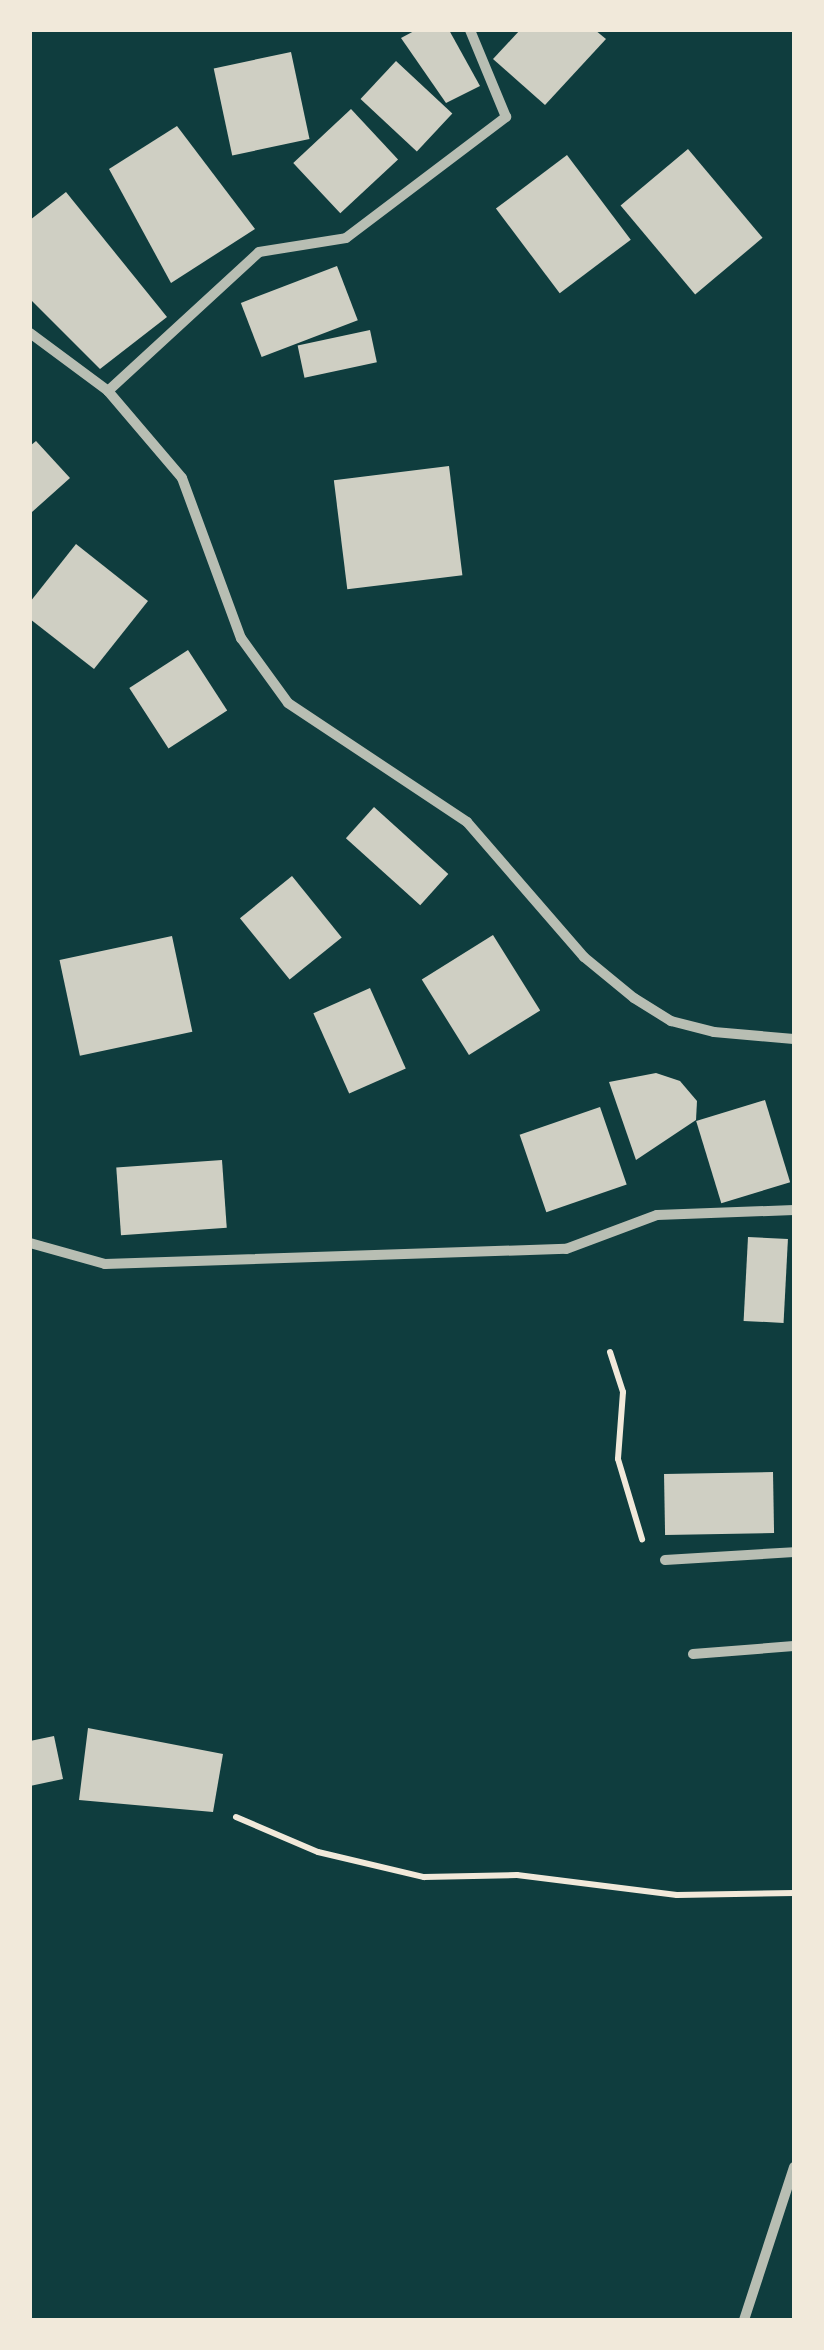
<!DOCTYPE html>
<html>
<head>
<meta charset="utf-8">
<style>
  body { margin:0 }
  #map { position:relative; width:824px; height:2350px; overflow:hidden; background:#0f3d3e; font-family:"Archivo Narrow",sans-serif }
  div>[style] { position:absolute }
  .building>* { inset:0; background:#cfcfc3; transform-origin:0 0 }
  .path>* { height:6px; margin:-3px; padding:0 3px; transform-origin:3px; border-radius:3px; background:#f1e9da }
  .minor>* { height:10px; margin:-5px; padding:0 5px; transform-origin:5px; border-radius:5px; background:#b8beb3 }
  span { translate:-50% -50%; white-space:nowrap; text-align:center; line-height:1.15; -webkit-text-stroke:10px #f1e9da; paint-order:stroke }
  .frame { position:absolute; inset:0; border:32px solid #f1e9da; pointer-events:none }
</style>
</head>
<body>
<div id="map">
  <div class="building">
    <i style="clip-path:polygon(416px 30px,449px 30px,480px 86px,446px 103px,401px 38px)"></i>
    <i style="clip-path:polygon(520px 30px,595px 30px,606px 39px,545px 105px,493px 59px)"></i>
    <i style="left:291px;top:52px;width:89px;height:79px;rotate:78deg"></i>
    <i style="left:396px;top:61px;width:77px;height:52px;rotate:43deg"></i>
    <i style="left:351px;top:109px;width:69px;height:79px;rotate:47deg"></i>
    <i style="clip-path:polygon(177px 126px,255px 229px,171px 283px,109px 169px)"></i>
    <i style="left:688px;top:149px;width:116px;height:88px;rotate:50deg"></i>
    <i style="left:567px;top:155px;width:106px;height:89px;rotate:53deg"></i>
    <i style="clip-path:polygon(66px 192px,167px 317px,100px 369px,30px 299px,30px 220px)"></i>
    <i style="left:337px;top:266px;width:58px;height:103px;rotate:69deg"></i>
    <i style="left:370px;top:330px;width:33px;height:74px;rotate:78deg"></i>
    <i style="clip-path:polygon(36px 441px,70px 478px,32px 512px,30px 446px)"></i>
    <i style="left:449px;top:466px;width:110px;height:116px;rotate:83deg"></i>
    <i style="clip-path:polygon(76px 544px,148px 601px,94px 669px,30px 619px,30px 602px)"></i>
    <i style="left:188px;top:650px;width:72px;height:70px;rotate:57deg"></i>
    <i style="left:374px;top:807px;width:100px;height:42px;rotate:42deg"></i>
    <i style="left:292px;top:876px;width:79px;height:67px;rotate:51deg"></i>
    <i style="left:493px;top:935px;width:89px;height:84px;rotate:58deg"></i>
    <i style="left:172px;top:936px;width:98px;height:115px;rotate:78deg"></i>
    <i style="left:370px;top:988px;width:88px;height:62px;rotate:66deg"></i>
    <i style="clip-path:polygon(656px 1073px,680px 1081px,697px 1101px,696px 1120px,636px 1160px,609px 1082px)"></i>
    <i style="left:765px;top:1100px;width:86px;height:72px;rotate:73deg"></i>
    <i style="left:600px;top:1107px;width:82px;height:85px;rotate:71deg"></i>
    <i style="left:222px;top:1160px;width:68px;height:106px;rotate:86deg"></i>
    <i style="left:748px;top:1237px;width:40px;height:84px;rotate:3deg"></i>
    <i style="left:773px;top:1472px;width:61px;height:109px;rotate:89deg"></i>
    <i style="clip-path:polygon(88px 1728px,223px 1754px,213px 1812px,79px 1800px)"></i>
    <i style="clip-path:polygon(54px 1736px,63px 1779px,30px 1786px,30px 1741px)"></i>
  </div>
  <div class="path">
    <i style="left:610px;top:1352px;width:42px;rotate:72deg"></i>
    <i style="left:623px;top:1392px;width:67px;rotate:94.3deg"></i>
    <i style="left:618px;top:1459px;width:84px;rotate:73.3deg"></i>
    <i style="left:236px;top:1817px;width:89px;rotate:23.1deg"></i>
    <i style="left:318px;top:1852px;width:109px;rotate:13.3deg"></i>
    <i style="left:424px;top:1877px;width:93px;rotate:-1.2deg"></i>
    <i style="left:517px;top:1875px;width:161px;rotate:7.1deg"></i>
    <i style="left:677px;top:1895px;width:117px;rotate:-1deg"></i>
  </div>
  <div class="minor">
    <i style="left:30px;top:333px;width:97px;rotate:36.6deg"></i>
    <i style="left:108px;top:391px;width:114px;rotate:49.6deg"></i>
    <i style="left:182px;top:478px;width:171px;rotate:69.8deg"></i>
    <i style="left:241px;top:638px;width:80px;rotate:54.1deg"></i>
    <i style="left:288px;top:703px;width:215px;rotate:33.6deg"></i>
    <i style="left:467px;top:822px;width:179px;rotate:49.1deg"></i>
    <i style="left:584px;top:957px;width:65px;rotate:39.4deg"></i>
    <i style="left:634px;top:998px;width:44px;rotate:31.9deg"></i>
    <i style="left:671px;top:1021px;width:44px;rotate:14.3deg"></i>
    <i style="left:714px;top:1032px;width:80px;rotate:5deg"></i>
    <i style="left:108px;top:391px;width:205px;rotate:-42.6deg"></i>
    <i style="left:259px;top:252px;width:88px;rotate:-9.1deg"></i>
    <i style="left:346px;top:238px;width:201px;rotate:-37.1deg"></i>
    <i style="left:506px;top:117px;width:94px;rotate:-112.5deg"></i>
    <i style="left:30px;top:1243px;width:78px;rotate:15.6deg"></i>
    <i style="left:105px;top:1264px;width:461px;rotate:-1.9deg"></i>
    <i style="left:566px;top:1249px;width:97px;rotate:-20.5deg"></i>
    <i style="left:657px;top:1215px;width:137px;rotate:-2.1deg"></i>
    <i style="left:665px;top:1560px;width:129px;rotate:-3.5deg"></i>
    <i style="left:693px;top:1654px;width:101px;rotate:-4.5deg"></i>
    <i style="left:744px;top:2320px;width:161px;rotate:-71.9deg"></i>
  </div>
  <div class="frame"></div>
</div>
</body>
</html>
